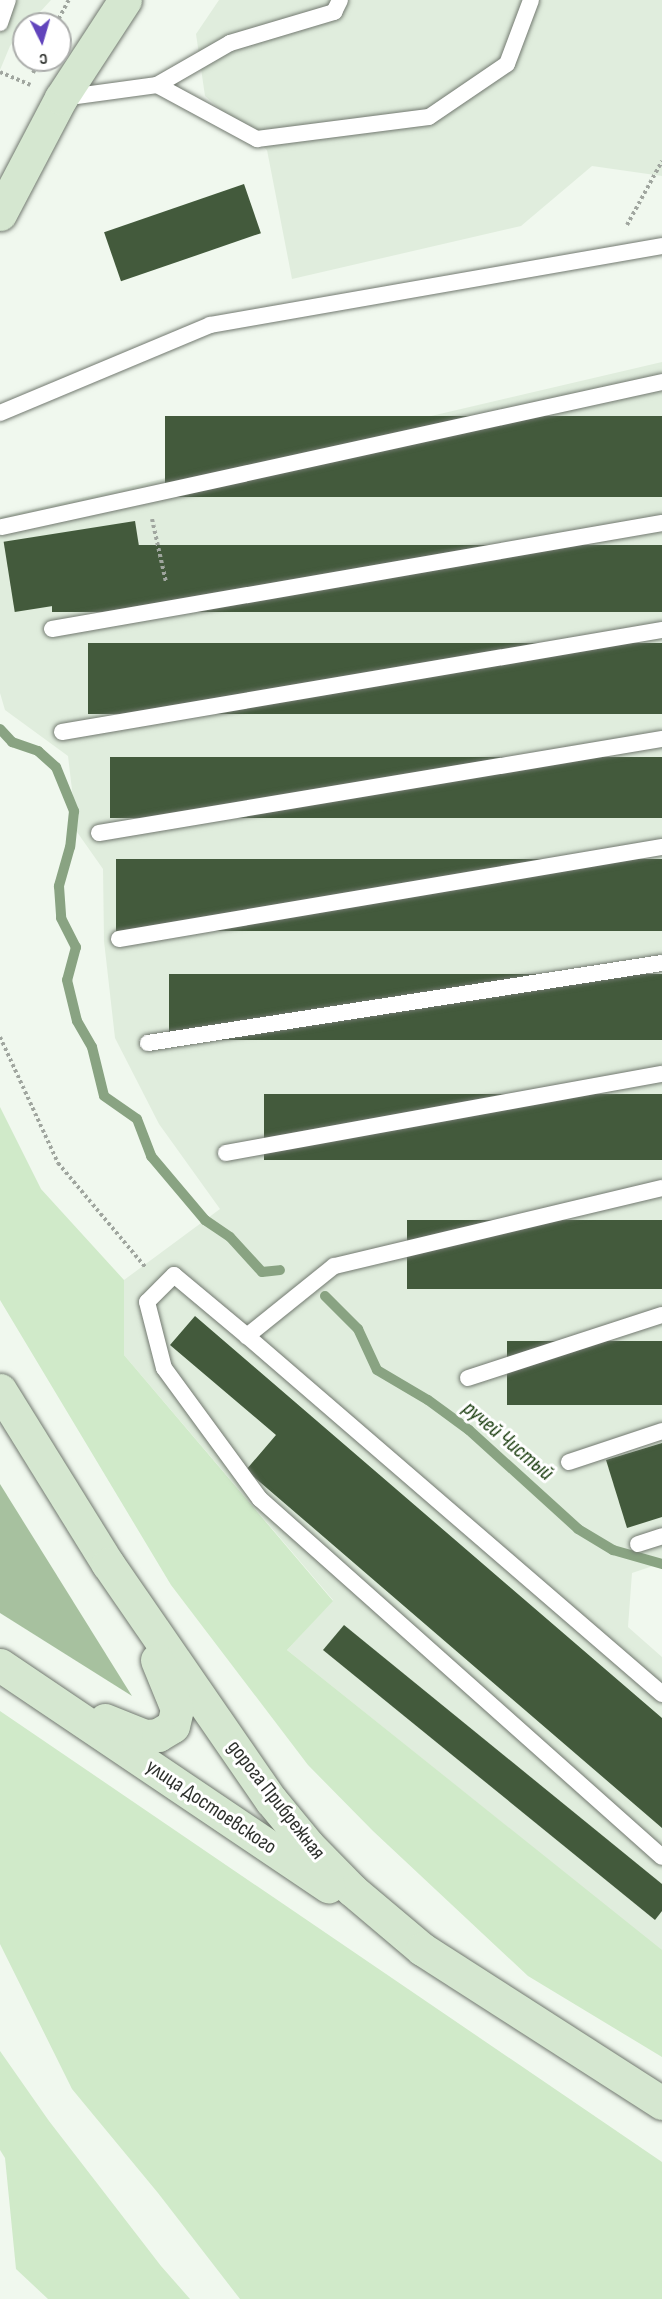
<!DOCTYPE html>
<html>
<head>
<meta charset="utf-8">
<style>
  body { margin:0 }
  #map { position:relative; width:662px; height:2299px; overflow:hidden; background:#f0f8ee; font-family:"Sofia Sans Condensed",sans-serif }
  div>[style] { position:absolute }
  .built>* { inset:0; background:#e0eddd }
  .green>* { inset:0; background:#d0eac9 }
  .forest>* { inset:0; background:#a7c19f }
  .stream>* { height:10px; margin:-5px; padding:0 5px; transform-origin:5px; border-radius:5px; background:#89a382 }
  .building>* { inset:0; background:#435a3c; transform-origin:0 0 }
  .path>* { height:4px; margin-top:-2px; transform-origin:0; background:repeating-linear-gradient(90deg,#a0a69f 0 3px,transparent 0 6px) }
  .roads { filter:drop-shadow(0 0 2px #727970) drop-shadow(0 0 2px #727970) }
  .lane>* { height:16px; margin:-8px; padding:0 8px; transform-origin:8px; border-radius:8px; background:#fff }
  .secondary>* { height:33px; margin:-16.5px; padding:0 16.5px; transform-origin:16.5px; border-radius:16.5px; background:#d5e7d0 }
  span { translate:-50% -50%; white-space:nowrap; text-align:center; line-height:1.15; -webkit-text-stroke:6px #fff; paint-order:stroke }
  .street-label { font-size:21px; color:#2e312d }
  .water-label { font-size:22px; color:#133707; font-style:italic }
  .north { position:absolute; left:12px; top:12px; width:60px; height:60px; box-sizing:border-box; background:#fff; border:2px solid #abadab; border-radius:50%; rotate:175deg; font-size:16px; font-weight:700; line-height:24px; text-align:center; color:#2e312d }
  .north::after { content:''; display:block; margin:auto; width:21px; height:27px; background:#6144bc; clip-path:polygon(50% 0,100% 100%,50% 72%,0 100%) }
</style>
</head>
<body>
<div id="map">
  <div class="built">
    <i style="clip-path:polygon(0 0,51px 0,29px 24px,24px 24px,24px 30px,10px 46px,0 70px)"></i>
    <i style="clip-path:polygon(219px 0,662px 0,662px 176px,592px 166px,521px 226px,292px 279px,267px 150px,205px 96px,196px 34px)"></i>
    <i style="clip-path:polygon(662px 362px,662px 1563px,632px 1573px,628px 1627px,662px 1657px,662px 1951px,287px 1650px,333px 1600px,124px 1355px,124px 1280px,220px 1209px,159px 1124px,115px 1038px,104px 941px,103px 869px,77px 832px,68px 756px,5px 710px,0 693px,0 517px)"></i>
  </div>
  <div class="green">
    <i style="clip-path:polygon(0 1107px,41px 1189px,124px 1280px,124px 1355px,333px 1601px,287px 1650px,662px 1950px,662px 2057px,528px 1976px,373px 1831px,308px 1765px,171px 1585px,0 1300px)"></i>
    <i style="clip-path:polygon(0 1711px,662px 2162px,662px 2299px,240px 2299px,158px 2193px,72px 2089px,0 1944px)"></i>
    <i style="clip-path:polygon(0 2051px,49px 2121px,161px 2266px,190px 2299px,48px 2299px,16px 2269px,5px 2158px,0 2150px)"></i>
  </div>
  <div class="forest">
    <i style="clip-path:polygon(0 1484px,132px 1696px,0 1613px)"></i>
  </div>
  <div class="stream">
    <i style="left:0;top:729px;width:18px;rotate:47deg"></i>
    <i style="left:12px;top:742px;width:28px;rotate:19deg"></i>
    <i style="left:38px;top:751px;width:24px;rotate:42deg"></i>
    <i style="left:56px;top:767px;width:48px;rotate:67.8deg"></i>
    <i style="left:74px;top:811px;width:36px;rotate:96deg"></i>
    <i style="left:70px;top:847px;width:41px;rotate:105.8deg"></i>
    <i style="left:59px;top:886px;width:32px;rotate:86deg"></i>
    <i style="left:61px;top:918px;width:33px;rotate:63deg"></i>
    <i style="left:76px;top:947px;width:34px;rotate:105deg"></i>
    <i style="left:67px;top:980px;width:42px;rotate:76.3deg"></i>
    <i style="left:77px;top:1021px;width:30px;rotate:60deg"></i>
    <i style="left:92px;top:1047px;width:50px;rotate:76.2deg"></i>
    <i style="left:104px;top:1096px;width:40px;rotate:34.9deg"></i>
    <i style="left:137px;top:1119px;width:40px;rotate:69deg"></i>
    <i style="left:151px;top:1156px;width:84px;rotate:49.8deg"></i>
    <i style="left:205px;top:1220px;width:30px;rotate:34deg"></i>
    <i style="left:230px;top:1237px;width:47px;rotate:47.6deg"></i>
    <i style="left:262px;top:1272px;width:18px;rotate:-6deg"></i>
    <i style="left:325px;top:1296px;width:47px;rotate:45deg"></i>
    <i style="left:358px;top:1329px;width:45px;rotate:65.1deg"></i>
    <i style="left:377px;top:1370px;width:59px;rotate:30.5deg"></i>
    <i style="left:428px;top:1400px;width:51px;rotate:36.2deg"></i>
    <i style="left:469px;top:1430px;width:147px;rotate:42.2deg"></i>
    <i style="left:578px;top:1529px;width:41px;rotate:31deg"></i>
    <i style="left:613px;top:1550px;width:51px;rotate:15.9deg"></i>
  </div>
  <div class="building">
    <i style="left:244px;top:184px;width:52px;height:148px;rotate:71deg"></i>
    <i style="left:662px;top:416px;width:81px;height:497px;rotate:90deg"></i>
    <i style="left:135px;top:521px;width:71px;height:133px;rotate:81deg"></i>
    <i style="left:662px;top:545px;width:67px;height:610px;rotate:90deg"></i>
    <i style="left:662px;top:643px;width:71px;height:574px;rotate:90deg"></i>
    <i style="left:662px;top:757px;width:61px;height:552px;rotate:90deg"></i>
    <i style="left:662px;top:859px;width:72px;height:546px;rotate:90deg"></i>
    <i style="left:662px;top:974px;width:66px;height:493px;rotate:90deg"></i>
    <i style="left:662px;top:1094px;width:66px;height:398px;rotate:90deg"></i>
    <i style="left:662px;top:1220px;width:69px;height:255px;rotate:90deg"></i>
    <i style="clip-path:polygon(195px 1316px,662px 1718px,662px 1828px,246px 1470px,276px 1435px,170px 1345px)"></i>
    <i style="left:662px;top:1341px;width:64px;height:155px;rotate:90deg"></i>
    <i style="clip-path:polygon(662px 1443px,662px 1517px,627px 1528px,606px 1460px)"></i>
    <i style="clip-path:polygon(344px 1625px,662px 1884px,662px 1911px,655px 1920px,323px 1650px)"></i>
  </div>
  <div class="path">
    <i style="left:56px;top:24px;width:27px;rotate:-62deg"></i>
    <i style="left:0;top:72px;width:33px;rotate:23deg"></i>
    <i style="left:33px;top:73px;width:14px;rotate:-65deg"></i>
    <i style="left:627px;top:225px;width:73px;rotate:-61.3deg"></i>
    <i style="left:152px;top:519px;width:65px;rotate:77.5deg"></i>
    <i style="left:0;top:1037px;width:139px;rotate:65.3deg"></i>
    <i style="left:58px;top:1163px;width:137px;rotate:50deg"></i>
  </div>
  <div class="roads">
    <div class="lane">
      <i style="left:0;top:23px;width:24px;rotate:-71deg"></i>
      <i style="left:157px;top:85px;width:84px;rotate:-29.9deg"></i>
      <i style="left:230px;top:43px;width:109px;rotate:-16.6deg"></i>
      <i style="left:334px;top:12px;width:13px;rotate:-63deg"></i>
      <i style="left:62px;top:98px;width:96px;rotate:-7.8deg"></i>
      <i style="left:157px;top:85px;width:114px;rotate:28.4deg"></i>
      <i style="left:257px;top:139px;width:173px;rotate:-7.3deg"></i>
      <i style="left:429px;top:117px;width:94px;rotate:-34.2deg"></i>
      <i style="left:507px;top:64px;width:68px;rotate:-69.4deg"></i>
      <i style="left:0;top:413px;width:228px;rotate:-22.7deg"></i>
      <i style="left:210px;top:325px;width:459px;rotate:-9.9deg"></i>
      <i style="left:2px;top:527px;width:676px;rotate:-12.39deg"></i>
      <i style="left:52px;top:629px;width:619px;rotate:-9.86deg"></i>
      <i style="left:62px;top:732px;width:609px;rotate:-9.65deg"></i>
      <i style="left:99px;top:833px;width:571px;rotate:-9.48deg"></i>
      <i style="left:119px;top:939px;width:551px;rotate:-9.62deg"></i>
      <i style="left:148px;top:1043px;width:520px;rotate:-8.85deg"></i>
      <i style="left:226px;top:1153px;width:443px;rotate:-10.3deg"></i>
      <i style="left:662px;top:1188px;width:337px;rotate:166.6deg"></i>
      <i style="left:334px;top:1266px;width:112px;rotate:141.2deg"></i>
      <i style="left:247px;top:1336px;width:548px;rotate:40.78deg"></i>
      <i style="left:247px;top:1336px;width:95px;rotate:-140.1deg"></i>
      <i style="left:174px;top:1275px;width:38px;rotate:135deg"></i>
      <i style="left:147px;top:1302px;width:68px;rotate:75.6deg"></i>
      <i style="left:164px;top:1368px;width:162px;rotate:53.8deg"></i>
      <i style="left:260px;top:1499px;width:538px;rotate:41.69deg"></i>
      <i style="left:468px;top:1378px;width:204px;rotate:-18deg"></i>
      <i style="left:569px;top:1462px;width:98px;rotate:-18.4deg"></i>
      <i style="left:638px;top:1544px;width:25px;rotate:-18deg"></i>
    </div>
    <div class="secondary">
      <i style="left:0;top:214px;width:131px;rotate:-62.3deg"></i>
      <i style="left:61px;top:98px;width:117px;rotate:-56.9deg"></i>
      <i style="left:0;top:1390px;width:205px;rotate:58.2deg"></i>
      <i style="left:108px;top:1564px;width:287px;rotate:55.4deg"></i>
      <i style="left:271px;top:1800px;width:58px;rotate:50.6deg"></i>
      <i style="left:308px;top:1845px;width:63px;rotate:45.6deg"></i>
      <i style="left:352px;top:1890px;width:92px;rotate:40.1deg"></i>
      <i style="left:422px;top:1949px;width:285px;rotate:32.7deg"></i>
      <i style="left:0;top:1665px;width:396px;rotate:34deg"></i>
      <i style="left:105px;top:1720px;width:43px;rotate:21.8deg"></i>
      <i style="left:145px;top:1736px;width:13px;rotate:-4deg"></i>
      <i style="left:158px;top:1735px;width:17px;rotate:-31deg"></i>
      <i style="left:173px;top:1726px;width:17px;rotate:-77deg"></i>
      <i style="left:177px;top:1709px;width:53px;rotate:-112.2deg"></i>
    </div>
  </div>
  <div class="street-label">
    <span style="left:276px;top:1800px;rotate:52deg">дорога Прибрежная</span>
    <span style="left:211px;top:1807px;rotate:34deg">улица Достоевского</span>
  </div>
  <div class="water-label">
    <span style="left:508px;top:1441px;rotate:40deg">ручей Чистый</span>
  </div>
  <div class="north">С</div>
</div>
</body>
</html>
